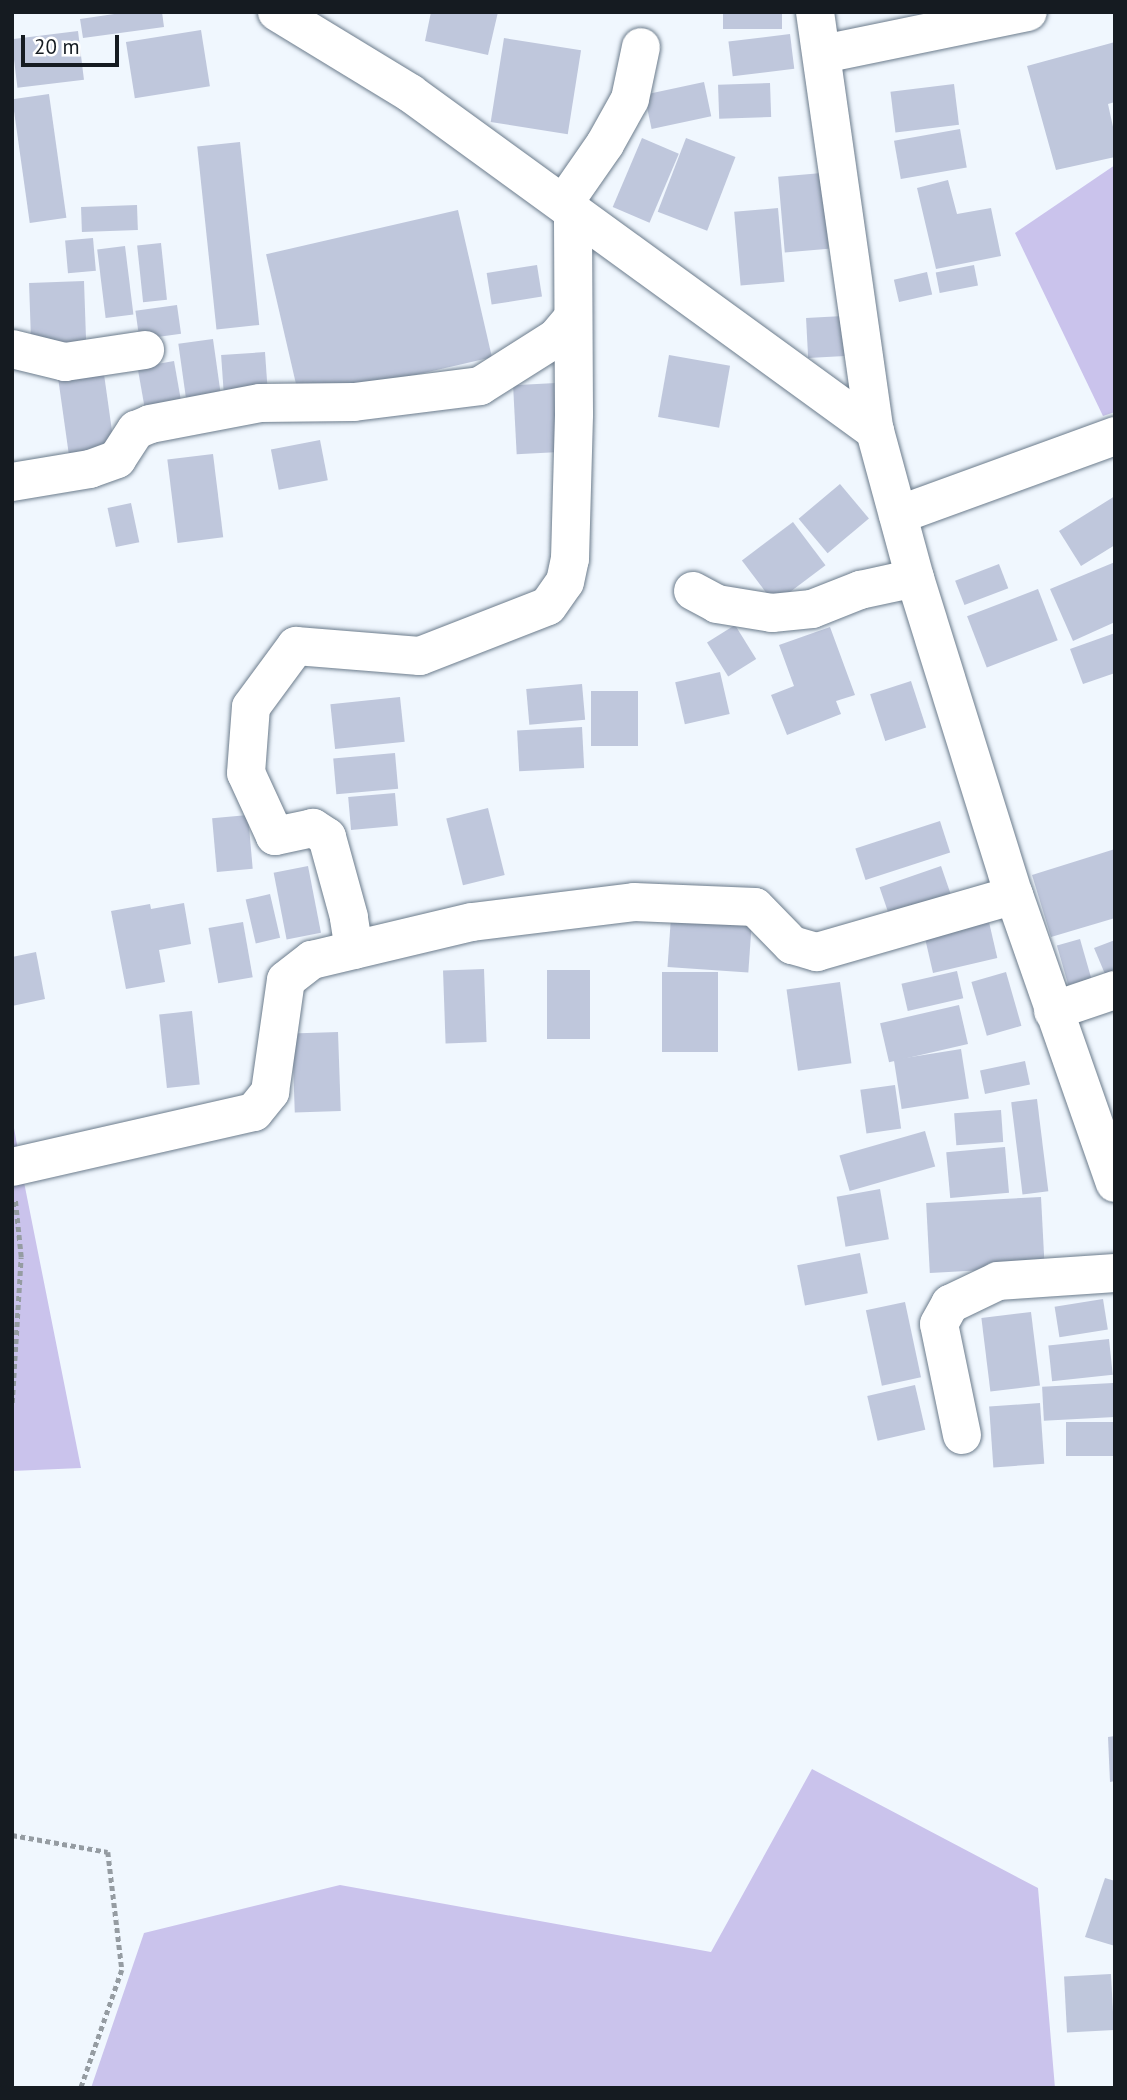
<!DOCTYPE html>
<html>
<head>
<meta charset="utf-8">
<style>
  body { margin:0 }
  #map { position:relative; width:1127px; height:2100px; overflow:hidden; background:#f0f7fe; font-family:"PT Sans",sans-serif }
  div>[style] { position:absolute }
  .green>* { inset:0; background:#cac3ec }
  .building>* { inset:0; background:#bfc7dc; transform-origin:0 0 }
  .path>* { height:4.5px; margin-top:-2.25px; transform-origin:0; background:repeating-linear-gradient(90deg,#959ca2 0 5px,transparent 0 8.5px) }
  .roads { filter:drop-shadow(0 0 2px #6c7c8c) drop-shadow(0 0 2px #6c7c8c) }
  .minor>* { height:38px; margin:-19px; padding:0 19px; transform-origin:19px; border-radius:19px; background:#fff }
  .major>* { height:38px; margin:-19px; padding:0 19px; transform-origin:19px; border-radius:19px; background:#fff }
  span { translate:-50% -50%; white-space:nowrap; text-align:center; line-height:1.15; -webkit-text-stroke:7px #fff; paint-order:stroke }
  .frame { position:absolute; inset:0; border:14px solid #151b21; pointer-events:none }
  .scale { position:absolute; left:21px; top:35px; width:98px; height:32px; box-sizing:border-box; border:4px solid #151b21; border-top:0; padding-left:9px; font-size:21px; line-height:24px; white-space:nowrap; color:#151b21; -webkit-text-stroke:5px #fff; paint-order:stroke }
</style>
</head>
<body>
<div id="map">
  <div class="green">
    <i style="clip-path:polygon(1115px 165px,1115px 412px,1103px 416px,1015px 233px)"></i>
    <i style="clip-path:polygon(12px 1117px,22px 1172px,81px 1468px,12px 1471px)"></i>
    <i style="clip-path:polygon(812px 1769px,1038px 1888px,1055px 2088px,91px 2088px,144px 1933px,340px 1885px,711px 1952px)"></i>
  </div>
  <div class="building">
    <i style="clip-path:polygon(128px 12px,162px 12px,164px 27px,83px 38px,80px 19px)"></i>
    <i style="clip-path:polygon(431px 12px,498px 12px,488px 55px,425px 41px)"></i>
    <i style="left:723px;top:12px;width:59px;height:17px"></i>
    <i style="left:201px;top:30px;width:57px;height:76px;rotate:81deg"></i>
    <i style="left:78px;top:31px;width:49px;height:67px;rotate:83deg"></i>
    <i style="left:790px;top:34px;width:35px;height:62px;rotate:83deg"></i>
    <i style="left:504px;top:38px;width:78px;height:85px;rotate:9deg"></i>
    <i style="clip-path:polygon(1115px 42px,1115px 102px,1108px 104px,1115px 136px,1115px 157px,1056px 170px,1027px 66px)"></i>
    <i style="left:704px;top:82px;width:35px;height:61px;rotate:78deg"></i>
    <i style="left:770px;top:83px;width:34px;height:52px;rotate:88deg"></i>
    <i style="left:954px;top:84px;width:41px;height:64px;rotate:83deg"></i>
    <i style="left:49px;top:94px;width:125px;height:37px;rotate:82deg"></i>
    <i style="left:960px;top:129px;width:39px;height:67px;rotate:80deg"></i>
    <i style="left:642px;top:138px;width:40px;height:75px;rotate:23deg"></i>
    <i style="left:686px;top:138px;width:53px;height:79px;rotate:21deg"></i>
    <i style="left:240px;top:142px;width:184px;height:43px;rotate:84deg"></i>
    <i style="left:822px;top:173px;width:76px;height:44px;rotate:85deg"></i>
    <i style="clip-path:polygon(948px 180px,957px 214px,991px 208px,1001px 256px,936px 269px,917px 188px)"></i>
    <i style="left:137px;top:205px;width:25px;height:56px;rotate:88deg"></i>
    <i style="left:778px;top:208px;width:74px;height:44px;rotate:85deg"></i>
    <i style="left:458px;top:210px;width:151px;height:197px;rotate:77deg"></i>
    <i style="left:93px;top:238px;width:33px;height:28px;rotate:85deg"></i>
    <i style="left:161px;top:243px;width:57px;height:24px;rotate:84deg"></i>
    <i style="left:125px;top:246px;width:69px;height:28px;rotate:83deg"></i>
    <i style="left:537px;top:265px;width:32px;height:51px;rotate:81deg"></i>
    <i style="left:974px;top:265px;width:21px;height:39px;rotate:79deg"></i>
    <i style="left:927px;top:272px;width:23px;height:34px;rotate:77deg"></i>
    <i style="left:84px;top:281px;width:63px;height:55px;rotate:88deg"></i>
    <i style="left:177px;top:305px;width:29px;height:42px;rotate:82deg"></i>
    <i style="left:843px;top:316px;width:40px;height:37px;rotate:87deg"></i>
    <i style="left:213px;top:339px;width:67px;height:35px;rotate:82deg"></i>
    <i style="left:265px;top:352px;width:41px;height:44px;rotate:86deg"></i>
    <i style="left:669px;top:355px;width:62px;height:63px;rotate:10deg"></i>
    <i style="left:174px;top:361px;width:55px;height:37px;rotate:80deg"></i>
    <i style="left:103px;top:367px;width:85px;height:46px;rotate:82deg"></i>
    <i style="left:556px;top:383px;width:69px;height:43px;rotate:87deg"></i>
    <i style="left:320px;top:440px;width:41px;height:50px;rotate:79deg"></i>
    <i style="left:213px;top:454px;width:84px;height:46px;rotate:83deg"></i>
    <i style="left:840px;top:484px;width:45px;height:54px;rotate:50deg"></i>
    <i style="clip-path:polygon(1115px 496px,1115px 545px,1081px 566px,1059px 531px)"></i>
    <i style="left:131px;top:503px;width:40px;height:24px;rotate:78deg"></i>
    <i style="left:793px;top:522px;width:54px;height:64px;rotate:53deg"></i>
    <i style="clip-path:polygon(1115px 562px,1115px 622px,1073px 641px,1050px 589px)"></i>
    <i style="left:999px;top:564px;width:26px;height:47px;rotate:69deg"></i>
    <i style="left:1038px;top:589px;width:55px;height:76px;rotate:69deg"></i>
    <i style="left:735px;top:625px;width:40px;height:33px;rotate:58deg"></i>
    <i style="clip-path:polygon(830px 627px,855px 695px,836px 701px,841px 714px,787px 735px,771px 695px,794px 686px,779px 645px)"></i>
    <i style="clip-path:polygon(1115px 633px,1115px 673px,1083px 684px,1070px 649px)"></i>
    <i style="left:720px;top:672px;width:43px;height:46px;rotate:77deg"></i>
    <i style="left:911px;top:681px;width:49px;height:43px;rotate:72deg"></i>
    <i style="left:582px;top:684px;width:36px;height:56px;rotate:85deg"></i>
    <i style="left:591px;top:691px;width:47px;height:55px"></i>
    <i style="left:400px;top:697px;width:45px;height:70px;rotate:84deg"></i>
    <i style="left:582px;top:727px;width:41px;height:65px;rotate:87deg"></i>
    <i style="left:395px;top:753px;width:36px;height:62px;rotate:85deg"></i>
    <i style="left:395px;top:793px;width:33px;height:47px;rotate:85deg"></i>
    <i style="left:488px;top:808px;width:69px;height:43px;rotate:76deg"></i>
    <i style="left:248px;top:815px;width:54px;height:36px;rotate:85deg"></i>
    <i style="left:940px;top:821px;width:33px;height:89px;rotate:72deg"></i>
    <i style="clip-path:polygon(1115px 849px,1115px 918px,1051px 937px,1032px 875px)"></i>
    <i style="left:308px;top:866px;width:68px;height:35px;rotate:79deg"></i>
    <i style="left:941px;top:866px;width:37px;height:65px;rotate:71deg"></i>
    <i style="left:270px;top:894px;width:45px;height:25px;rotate:77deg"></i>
    <i style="clip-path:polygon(184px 903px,191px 944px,159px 950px,165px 982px,126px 989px,111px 911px,150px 904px,151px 909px)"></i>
    <i style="left:671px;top:917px;width:81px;height:50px;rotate:4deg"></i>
    <i style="left:243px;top:922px;width:56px;height:35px;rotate:80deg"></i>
    <i style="left:989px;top:922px;width:37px;height:66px;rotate:77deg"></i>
    <i style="left:1080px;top:939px;width:41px;height:24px;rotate:74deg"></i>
    <i style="clip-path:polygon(1115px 940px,1115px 978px,1108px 981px,1094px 948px)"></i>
    <i style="clip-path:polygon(36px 952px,45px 999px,12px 1006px,12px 957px)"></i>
    <i style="left:484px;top:969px;width:73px;height:41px;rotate:88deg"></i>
    <i style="left:547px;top:970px;width:43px;height:69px"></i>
    <i style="left:957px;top:971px;width:28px;height:57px;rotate:77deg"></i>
    <i style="left:662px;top:972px;width:56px;height:80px"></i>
    <i style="left:1006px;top:972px;width:56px;height:36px;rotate:74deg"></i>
    <i style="left:840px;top:982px;width:82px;height:54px;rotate:82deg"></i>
    <i style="left:959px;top:1005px;width:40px;height:81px;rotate:77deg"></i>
    <i style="left:192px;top:1011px;width:74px;height:33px;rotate:84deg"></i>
    <i style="left:338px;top:1032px;width:79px;height:46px;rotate:88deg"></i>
    <i style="left:961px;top:1049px;width:50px;height:68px;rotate:81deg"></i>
    <i style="left:1025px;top:1061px;width:24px;height:46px;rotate:78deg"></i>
    <i style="left:895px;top:1085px;width:44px;height:35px;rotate:82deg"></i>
    <i style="left:1037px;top:1099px;width:93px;height:26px;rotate:83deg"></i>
    <i style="left:1001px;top:1110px;width:32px;height:47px;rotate:86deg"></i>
    <i style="left:925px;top:1131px;width:37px;height:89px;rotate:74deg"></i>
    <i style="left:1005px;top:1147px;width:46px;height:59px;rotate:85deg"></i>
    <i style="left:880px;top:1189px;width:51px;height:44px;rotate:80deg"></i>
    <i style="left:1041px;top:1197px;width:70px;height:115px;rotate:87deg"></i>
    <i style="left:860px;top:1253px;width:41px;height:64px;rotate:79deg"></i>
    <i style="left:1103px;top:1299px;width:31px;height:49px;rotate:81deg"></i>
    <i style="left:905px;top:1302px;width:77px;height:40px;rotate:78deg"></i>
    <i style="left:1031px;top:1312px;width:74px;height:50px;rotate:83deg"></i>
    <i style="left:1109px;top:1339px;width:36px;height:61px;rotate:84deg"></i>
    <i style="left:1113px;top:1383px;width:34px;height:71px;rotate:87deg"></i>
    <i style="left:915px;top:1385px;width:46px;height:49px;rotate:77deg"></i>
    <i style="left:1040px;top:1403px;width:61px;height:51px;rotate:86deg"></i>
    <i style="left:1115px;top:1422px;width:34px;height:49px;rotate:90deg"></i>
    <i style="clip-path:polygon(1115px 1736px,1115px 1781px,1110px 1782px,1108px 1737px)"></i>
    <i style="clip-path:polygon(1105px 1878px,1115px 1881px,1115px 1946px,1085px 1937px)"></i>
    <i style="left:1111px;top:1974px;width:56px;height:47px;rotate:87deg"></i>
  </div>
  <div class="path">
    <i style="left:12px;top:1403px;width:146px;rotate:-86.5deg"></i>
    <i style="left:21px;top:1257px;width:58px;rotate:-95.9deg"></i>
    <i style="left:12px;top:1835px;width:97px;rotate:10deg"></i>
    <i style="left:108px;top:1852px;width:119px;rotate:83.2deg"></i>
    <i style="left:122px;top:1970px;width:125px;rotate:109.2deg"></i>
  </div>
  <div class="roads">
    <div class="minor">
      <i style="left:277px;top:12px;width:156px;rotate:31.3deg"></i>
      <i style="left:410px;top:93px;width:575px;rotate:36.01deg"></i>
      <i style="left:823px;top:54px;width:209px;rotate:-11.6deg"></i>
      <i style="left:564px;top:203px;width:72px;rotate:-55.2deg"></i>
      <i style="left:605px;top:144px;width:51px;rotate:-60.9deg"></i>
      <i style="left:630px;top:99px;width:53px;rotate:-78.1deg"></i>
      <i style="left:12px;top:349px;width:55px;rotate:13.8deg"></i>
      <i style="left:65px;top:362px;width:81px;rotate:-8.5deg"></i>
      <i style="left:12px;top:482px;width:79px;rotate:-9.5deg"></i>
      <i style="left:90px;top:469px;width:29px;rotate:-20deg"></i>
      <i style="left:117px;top:459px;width:35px;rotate:-57deg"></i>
      <i style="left:136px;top:430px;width:15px;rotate:-23deg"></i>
      <i style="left:150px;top:424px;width:112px;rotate:-10.8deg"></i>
      <i style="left:260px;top:403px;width:94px;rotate:-0.6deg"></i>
      <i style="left:354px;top:402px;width:127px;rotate:-7.2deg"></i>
      <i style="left:480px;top:386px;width:90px;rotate:-32.3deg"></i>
      <i style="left:556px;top:338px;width:23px;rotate:-50deg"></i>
      <i style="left:898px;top:515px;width:231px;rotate:-20deg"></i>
      <i style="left:693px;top:591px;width:27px;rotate:28deg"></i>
      <i style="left:717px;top:604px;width:56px;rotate:9.3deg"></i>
      <i style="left:772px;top:613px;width:40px;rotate:-5.7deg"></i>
      <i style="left:812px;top:609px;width:52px;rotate:-21.6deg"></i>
      <i style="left:860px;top:590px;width:56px;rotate:-12.3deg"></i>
      <i style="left:354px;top:950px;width:33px;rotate:-99deg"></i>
      <i style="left:349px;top:917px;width:83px;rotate:-105.4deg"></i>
      <i style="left:327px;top:837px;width:17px;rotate:-147deg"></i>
      <i style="left:313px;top:828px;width:39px;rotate:168deg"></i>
      <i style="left:275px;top:836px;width:69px;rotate:-114.7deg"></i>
      <i style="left:246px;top:773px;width:66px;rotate:-85.7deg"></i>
      <i style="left:251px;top:707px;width:76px;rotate:-53.6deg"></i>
      <i style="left:296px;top:646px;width:124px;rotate:4.6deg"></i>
      <i style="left:420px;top:656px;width:137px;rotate:-21.3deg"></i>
      <i style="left:548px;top:606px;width:29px;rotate:-55deg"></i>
      <i style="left:565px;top:582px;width:24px;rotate:-78deg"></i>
      <i style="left:570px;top:559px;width:145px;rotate:-88.4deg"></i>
      <i style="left:574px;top:414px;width:203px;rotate:-90.3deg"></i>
      <i style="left:1053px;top:1011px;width:65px;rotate:-18.7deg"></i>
      <i style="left:12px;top:1167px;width:248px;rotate:-12.8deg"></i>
      <i style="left:254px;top:1112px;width:26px;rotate:-51deg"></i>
      <i style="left:270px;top:1092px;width:113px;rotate:-81.9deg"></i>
      <i style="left:286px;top:980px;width:33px;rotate:-38deg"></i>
      <i style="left:312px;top:960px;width:164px;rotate:-13.4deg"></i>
      <i style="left:472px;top:922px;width:163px;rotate:-7deg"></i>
      <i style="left:634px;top:902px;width:121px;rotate:2.4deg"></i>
      <i style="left:755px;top:907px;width:53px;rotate:45.8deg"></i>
      <i style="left:792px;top:945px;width:26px;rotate:16deg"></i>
      <i style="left:817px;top:952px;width:205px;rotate:-16.1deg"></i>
      <i style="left:962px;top:1435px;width:113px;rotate:-101.7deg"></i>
      <i style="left:939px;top:1324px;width:23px;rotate:-61deg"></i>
      <i style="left:950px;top:1304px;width:53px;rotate:-25.6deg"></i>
      <i style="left:998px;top:1281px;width:117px;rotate:-3.9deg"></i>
    </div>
    <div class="major">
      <i style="left:815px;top:12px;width:423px;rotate:81.9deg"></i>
      <i style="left:875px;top:431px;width:152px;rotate:74.8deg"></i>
      <i style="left:915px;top:578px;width:332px;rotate:72.7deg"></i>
      <i style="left:1014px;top:895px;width:305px;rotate:70.7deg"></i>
    </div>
  </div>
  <div class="frame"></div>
  <div class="scale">20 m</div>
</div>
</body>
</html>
